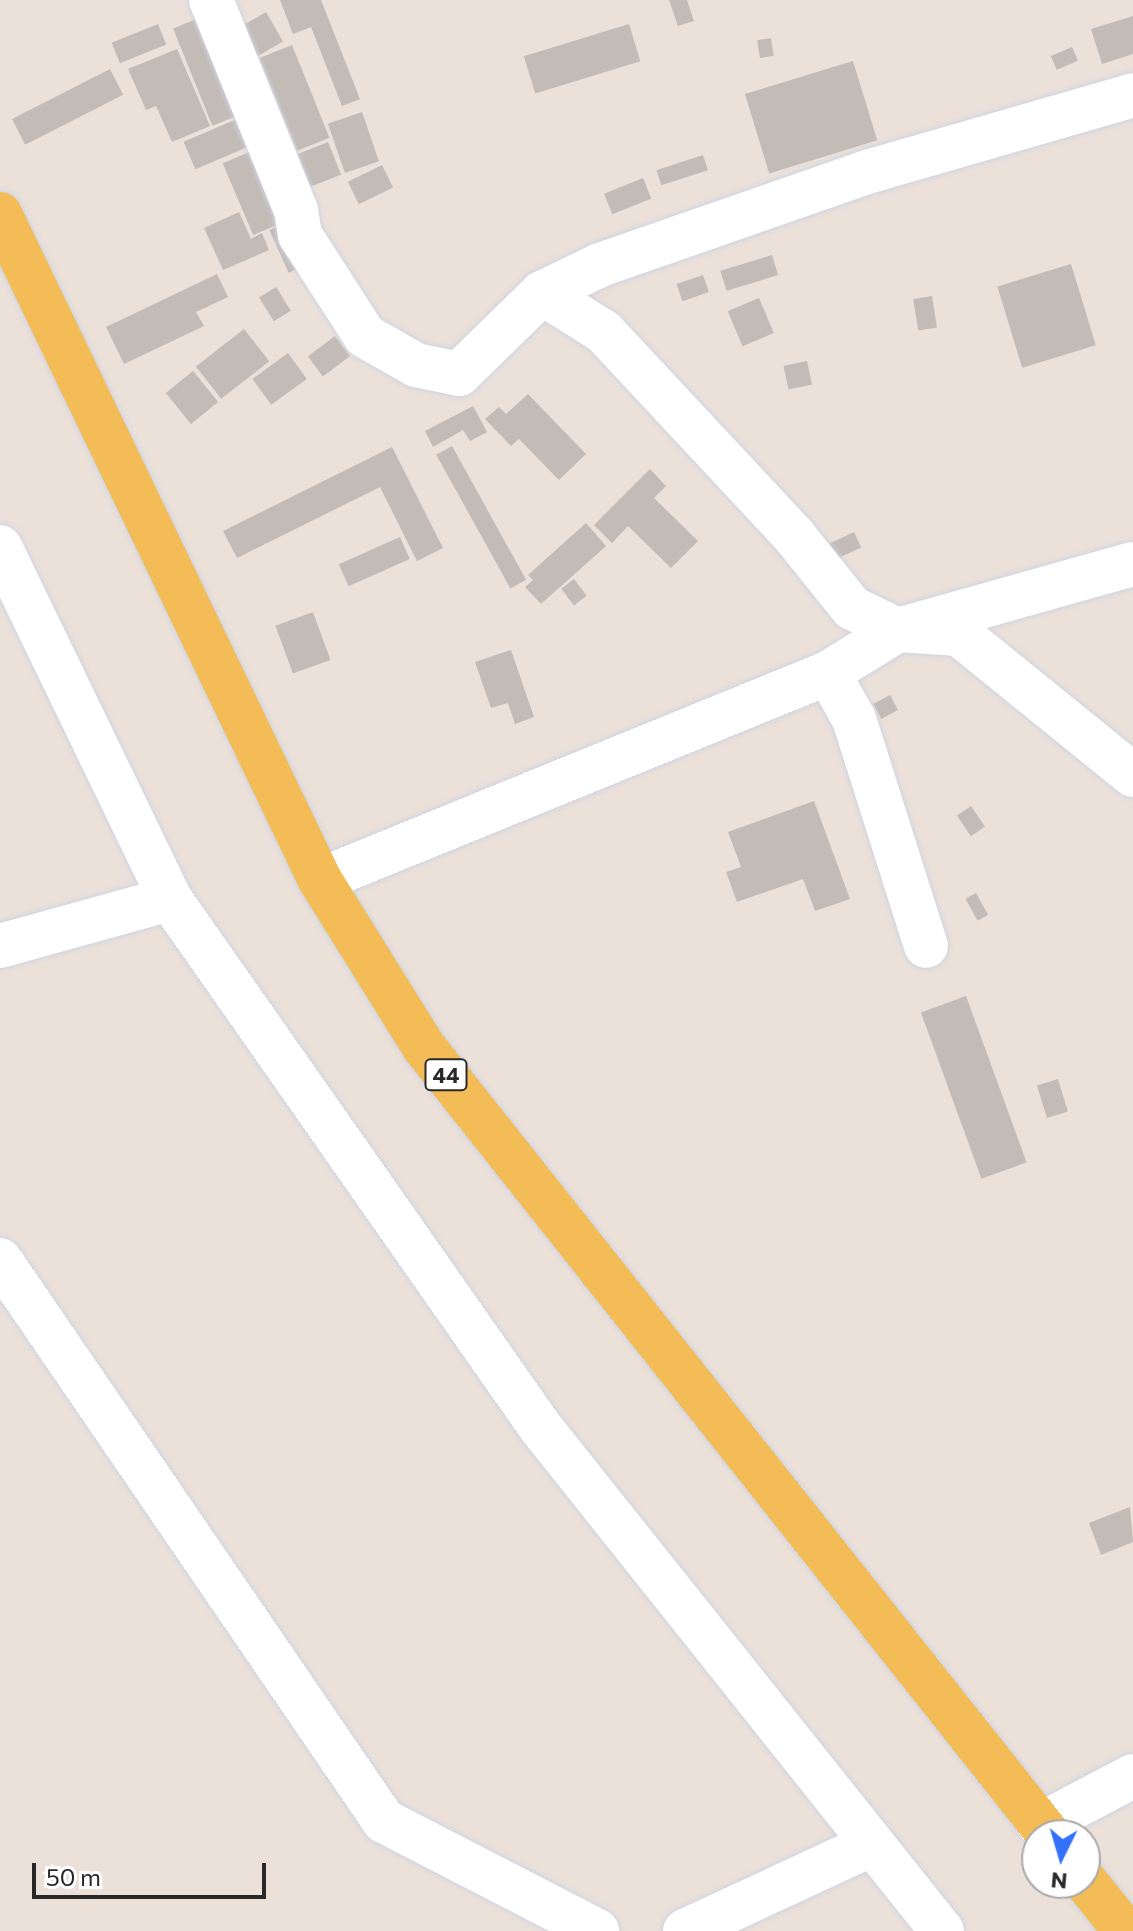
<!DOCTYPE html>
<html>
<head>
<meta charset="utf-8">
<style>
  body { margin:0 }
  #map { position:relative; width:1133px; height:1931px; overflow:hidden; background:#ebe1d9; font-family:Commissioner,sans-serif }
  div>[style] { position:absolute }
  .building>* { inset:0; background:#c3bbb6; transform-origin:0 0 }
  .roads { filter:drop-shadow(0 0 2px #ced4e2) drop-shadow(0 0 2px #ced4e2) }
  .minor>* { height:44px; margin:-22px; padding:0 22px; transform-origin:22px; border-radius:22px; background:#fff }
  .major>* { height:44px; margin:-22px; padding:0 22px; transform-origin:22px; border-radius:22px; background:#f3bc56 }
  span { translate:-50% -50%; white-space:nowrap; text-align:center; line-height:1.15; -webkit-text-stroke:6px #fff; paint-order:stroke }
  .shield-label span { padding:2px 6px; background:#fff; border:2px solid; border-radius:6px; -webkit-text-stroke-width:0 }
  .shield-label { font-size:22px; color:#282828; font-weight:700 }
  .north { position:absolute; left:1021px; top:1819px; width:80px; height:80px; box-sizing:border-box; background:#fff; border:2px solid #a9a9a9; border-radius:50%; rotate:185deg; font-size:22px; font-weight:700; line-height:32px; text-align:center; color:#282828 }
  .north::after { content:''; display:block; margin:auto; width:28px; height:36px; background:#3371fd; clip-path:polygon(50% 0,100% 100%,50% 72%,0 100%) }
  .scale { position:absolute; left:32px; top:1863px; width:234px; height:36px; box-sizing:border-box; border:4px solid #282828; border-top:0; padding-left:10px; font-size:24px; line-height:28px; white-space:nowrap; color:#282828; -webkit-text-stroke:6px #fff; paint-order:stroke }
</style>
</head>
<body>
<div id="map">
  <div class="building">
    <i style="clip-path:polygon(280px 0,321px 0,360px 99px,342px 106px,311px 27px,293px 34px)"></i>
    <i style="clip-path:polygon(669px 0,687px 0,694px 21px,678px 26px)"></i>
    <i style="left:266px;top:12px;width:34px;height:30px;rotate:60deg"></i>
    <i style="clip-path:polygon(1133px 16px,1133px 54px,1102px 64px,1091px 29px)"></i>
    <i style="left:199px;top:18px;width:105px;height:28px;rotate:68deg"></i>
    <i style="left:158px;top:24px;width:22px;height:50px;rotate:68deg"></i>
    <i style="left:629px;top:24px;width:39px;height:110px;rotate:73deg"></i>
    <i style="left:771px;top:38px;width:18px;height:14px;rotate:81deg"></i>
    <i style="left:292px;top:45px;width:100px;height:35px;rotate:68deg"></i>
    <i style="left:1072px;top:47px;width:15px;height:23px;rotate:67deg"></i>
    <i style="clip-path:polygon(177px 49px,210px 126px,172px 142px,156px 106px,146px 110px,128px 69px)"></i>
    <i style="left:853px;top:61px;width:83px;height:113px;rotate:73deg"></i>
    <i style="left:110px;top:69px;width:29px;height:110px;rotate:63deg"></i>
    <i style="left:362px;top:112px;width:52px;height:36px;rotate:71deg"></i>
    <i style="left:237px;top:119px;width:30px;height:58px;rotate:67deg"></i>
    <i style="left:328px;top:142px;width:35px;height:33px;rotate:68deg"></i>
    <i style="left:254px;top:150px;width:78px;height:34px;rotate:67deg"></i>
    <i style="left:703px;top:155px;width:16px;height:49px;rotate:72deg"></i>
    <i style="left:382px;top:165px;width:25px;height:38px;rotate:64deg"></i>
    <i style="left:643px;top:178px;width:22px;height:42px;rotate:68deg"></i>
    <i style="clip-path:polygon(239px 212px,251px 239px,262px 233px,269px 250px,223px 270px,204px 228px)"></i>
    <i style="left:285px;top:223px;width:47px;height:17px;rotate:66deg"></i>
    <i style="left:772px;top:255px;width:21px;height:54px;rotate:73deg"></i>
    <i style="left:1071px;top:264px;width:85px;height:77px;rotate:73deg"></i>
    <i style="clip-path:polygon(217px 274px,228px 297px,196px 312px,204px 326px,124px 364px,106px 327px)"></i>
    <i style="left:703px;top:275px;width:18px;height:28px;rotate:71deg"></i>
    <i style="left:276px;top:287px;width:28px;height:20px;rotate:58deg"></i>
    <i style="left:932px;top:296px;width:32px;height:19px;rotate:81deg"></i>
    <i style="left:759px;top:298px;width:38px;height:34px;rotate:67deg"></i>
    <i style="left:244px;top:329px;width:41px;height:61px;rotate:52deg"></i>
    <i style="left:335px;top:336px;width:25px;height:34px;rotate:53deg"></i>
    <i style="left:288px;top:353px;width:32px;height:44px;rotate:54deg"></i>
    <i style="left:807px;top:361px;width:24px;height:24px;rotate:78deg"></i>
    <i style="left:193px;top:371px;width:40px;height:35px;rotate:51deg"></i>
    <i style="clip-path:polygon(528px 394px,586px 454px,559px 480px,519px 439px,511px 446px,485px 419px,499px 407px,506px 414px)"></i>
    <i style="clip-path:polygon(473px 406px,487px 432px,470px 441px,463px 430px,433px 447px,425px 431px)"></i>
    <i style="left:452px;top:446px;width:153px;height:18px;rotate:61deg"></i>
    <i style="clip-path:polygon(392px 447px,443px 548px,417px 561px,380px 487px,237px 558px,223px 531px)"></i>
    <i style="clip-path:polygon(650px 469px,666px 486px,654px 498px,698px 541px,671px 568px,628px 526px,612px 543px,594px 525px)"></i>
    <i style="clip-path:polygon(586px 523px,606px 546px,541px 604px,525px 587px,533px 580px,528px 575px)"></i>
    <i style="left:854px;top:532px;width:17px;height:30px;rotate:65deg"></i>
    <i style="left:400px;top:537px;width:24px;height:67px;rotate:66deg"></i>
    <i style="left:574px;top:579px;width:21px;height:16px;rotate:53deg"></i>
    <i style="left:313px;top:612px;width:51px;height:40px;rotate:70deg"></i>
    <i style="clip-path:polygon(511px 650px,534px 717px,515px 724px,508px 703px,491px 708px,475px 662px)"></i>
    <i style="left:890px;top:695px;width:17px;height:19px;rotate:62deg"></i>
    <i style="clip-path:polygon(814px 801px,850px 899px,815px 911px,803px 879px,737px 902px,726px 872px,741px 867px,728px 832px)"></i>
    <i style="left:971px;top:806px;width:25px;height:17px;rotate:56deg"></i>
    <i style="left:976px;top:893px;width:25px;height:12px;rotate:61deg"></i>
    <i style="left:966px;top:996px;width:177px;height:48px;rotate:70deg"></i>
    <i style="left:1058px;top:1079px;width:34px;height:22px;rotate:73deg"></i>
    <i style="clip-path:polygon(1130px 1507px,1133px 1542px,1101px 1555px,1089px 1523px)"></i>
  </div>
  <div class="roads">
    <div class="minor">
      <i style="left:211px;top:0;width:227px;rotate:68deg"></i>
      <i style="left:296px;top:210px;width:25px;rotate:81deg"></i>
      <i style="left:300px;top:235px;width:120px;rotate:57.2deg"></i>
      <i style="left:365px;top:336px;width:59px;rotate:29.6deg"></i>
      <i style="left:416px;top:365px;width:44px;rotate:11.8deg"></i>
      <i style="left:459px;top:374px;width:116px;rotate:-44.3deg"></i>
      <i style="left:542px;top:293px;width:73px;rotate:32.2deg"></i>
      <i style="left:604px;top:332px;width:280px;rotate:47deg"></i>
      <i style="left:795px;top:537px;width:91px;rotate:51.2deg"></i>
      <i style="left:852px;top:608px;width:51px;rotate:25.6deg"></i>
      <i style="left:898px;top:630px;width:61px;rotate:3.8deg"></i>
      <i style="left:959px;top:634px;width:224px;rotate:39deg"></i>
      <i style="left:542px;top:293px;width:64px;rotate:-25.8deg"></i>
      <i style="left:600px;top:265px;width:283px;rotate:-19.2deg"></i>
      <i style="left:867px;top:172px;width:277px;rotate:-16.1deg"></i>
      <i style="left:0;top:547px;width:391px;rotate:64.2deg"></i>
      <i style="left:170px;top:899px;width:646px;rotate:54.96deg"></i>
      <i style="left:541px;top:1428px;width:643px;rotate:51.44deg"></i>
      <i style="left:828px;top:673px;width:53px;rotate:60.5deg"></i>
      <i style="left:854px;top:719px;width:238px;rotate:72.4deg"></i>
      <i style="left:320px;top:880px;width:549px;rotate:-22.17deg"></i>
      <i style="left:828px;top:673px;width:82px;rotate:-31.6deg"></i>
      <i style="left:898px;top:630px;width:244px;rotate:-15.7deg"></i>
      <i style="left:0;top:946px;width:176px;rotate:-15.5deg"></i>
      <i style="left:0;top:1260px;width:680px;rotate:55.61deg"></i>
      <i style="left:384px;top:1821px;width:240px;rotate:27.3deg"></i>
      <i style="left:1040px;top:1825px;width:105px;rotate:-27.8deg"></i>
      <i style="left:685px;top:1931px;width:206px;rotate:-24.9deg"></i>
    </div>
    <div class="major">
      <i style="left:0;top:214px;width:739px;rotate:64.34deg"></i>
      <i style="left:320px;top:880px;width:197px;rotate:58.1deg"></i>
      <i style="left:424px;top:1047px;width:1006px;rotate:51.58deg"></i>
      <i style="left:1085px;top:1881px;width:64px;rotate:51.3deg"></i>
    </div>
  </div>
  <div class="shield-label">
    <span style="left:446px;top:1075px">44</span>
  </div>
  <div class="north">N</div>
  <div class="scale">50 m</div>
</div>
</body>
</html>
